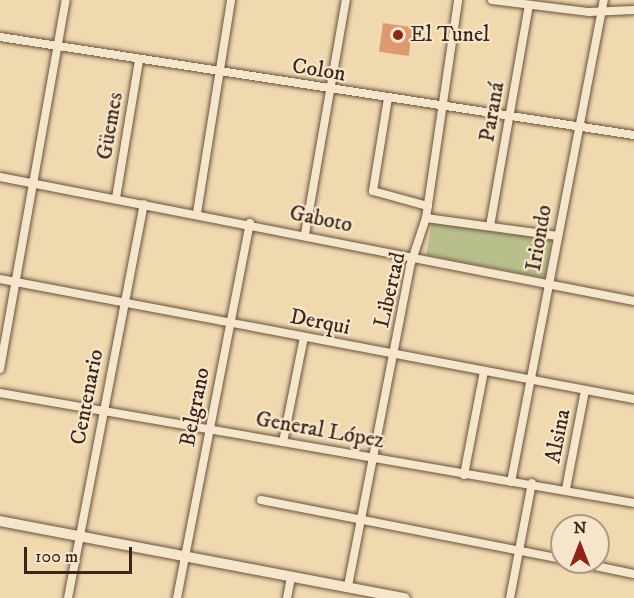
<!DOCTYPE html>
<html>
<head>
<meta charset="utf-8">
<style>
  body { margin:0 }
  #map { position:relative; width:634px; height:598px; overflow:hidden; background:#f0d8af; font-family:"IM FELL DW Pica",serif }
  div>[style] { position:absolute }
  .green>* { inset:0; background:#b8bf8b }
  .building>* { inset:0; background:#de9a6e; transform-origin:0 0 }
  .roads { filter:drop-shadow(0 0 2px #685240) drop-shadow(0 0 2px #685240) }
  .street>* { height:8px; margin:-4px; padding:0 4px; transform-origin:4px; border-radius:4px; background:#f5e6cb }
  .secondary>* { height:10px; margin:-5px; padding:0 5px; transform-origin:5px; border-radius:5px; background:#f5e6cb }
  .dots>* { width:16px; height:16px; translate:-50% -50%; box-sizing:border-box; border:3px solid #f5e6cb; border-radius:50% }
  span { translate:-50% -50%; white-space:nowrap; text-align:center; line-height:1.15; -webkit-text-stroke:4.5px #f5e6cb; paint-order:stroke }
  .poi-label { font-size:22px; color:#3b251b }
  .left { translate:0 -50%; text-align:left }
  .street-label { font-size:22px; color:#3b251b }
  .north { position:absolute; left:550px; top:514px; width:60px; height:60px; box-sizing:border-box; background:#f5e6cb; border:2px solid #ab9985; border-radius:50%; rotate:0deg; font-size:16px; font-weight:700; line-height:24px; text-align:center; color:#3b251b }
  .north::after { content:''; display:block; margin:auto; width:21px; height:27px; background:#8f2418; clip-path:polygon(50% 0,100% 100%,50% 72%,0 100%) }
  .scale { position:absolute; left:24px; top:547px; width:108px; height:27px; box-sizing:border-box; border:3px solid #3b251b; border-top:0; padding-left:8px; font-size:18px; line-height:21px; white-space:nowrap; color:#3b251b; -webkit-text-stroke:4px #f5e6cb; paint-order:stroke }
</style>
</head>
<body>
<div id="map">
  <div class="green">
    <i style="clip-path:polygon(432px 223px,551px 240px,545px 278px,426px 255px)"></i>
  </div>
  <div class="building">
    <i style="left:383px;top:23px;width:30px;height:29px;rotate:8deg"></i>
  </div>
  <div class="roads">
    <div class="street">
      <i style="left:492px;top:0;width:98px;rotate:7.1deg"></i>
      <i style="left:589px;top:12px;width:45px;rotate:-2.5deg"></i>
      <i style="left:0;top:37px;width:642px;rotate:8.79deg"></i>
      <i style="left:388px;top:98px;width:94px;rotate:99.2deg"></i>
      <i style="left:373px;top:191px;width:57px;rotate:15.3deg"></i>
      <i style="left:0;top:177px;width:646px;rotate:11.07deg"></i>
      <i style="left:116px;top:198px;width:140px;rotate:-80.5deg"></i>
      <i style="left:197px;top:213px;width:216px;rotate:-80.9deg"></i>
      <i style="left:426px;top:218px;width:133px;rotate:7.8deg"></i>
      <i style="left:490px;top:226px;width:224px;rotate:-80deg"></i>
      <i style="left:305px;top:234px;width:238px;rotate:-80.1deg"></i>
      <i style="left:0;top:279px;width:645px;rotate:10.72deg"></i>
      <i style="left:0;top:369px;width:375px;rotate:-79.9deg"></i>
      <i style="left:0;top:393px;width:643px;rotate:9.84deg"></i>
      <i style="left:283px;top:442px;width:107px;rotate:-78.7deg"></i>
      <i style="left:464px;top:475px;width:106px;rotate:-79.1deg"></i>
      <i style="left:511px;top:482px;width:491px;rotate:-79.1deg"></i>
      <i style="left:566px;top:489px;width:101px;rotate:-79.1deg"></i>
      <i style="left:261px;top:500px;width:307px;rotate:11.1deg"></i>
      <i style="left:576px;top:562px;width:59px;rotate:11.7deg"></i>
      <i style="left:348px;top:586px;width:326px;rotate:-79deg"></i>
      <i style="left:410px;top:266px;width:51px;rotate:-71.6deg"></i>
      <i style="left:426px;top:218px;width:220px;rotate:-81.6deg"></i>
      <i style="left:68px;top:598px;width:401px;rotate:-79.1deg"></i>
      <i style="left:177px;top:598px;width:382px;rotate:-79deg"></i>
      <i style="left:287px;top:598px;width:21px;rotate:-79deg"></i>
      <i style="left:510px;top:598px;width:117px;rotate:-79.2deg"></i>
    </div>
    <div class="secondary">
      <i style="left:0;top:521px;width:412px;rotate:10.8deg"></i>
    </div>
  </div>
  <div class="dots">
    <i style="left:398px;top:35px;background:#8f2418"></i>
  </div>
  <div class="poi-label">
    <span class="left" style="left:410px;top:35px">El Tunel</span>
  </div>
  <div class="street-label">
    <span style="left:319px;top:70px;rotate:9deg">Colon</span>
    <span style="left:492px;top:112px;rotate:-80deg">Paraná</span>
    <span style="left:110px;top:126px;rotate:-80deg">Güemes</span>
    <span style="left:321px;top:219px;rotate:12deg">Gaboto</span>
    <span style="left:539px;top:238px;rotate:-80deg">Iriondo</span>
    <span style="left:390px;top:290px;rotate:-77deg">Libertad</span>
    <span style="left:320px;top:322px;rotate:11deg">Derqui</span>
    <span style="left:87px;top:397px;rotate:-79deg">Centenario</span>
    <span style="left:195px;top:407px;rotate:-79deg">Belgrano</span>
    <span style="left:320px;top:430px;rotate:10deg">General López</span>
    <span style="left:558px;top:436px;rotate:-79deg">Alsina</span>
  </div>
  <div class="north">N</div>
  <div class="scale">100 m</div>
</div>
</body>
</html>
